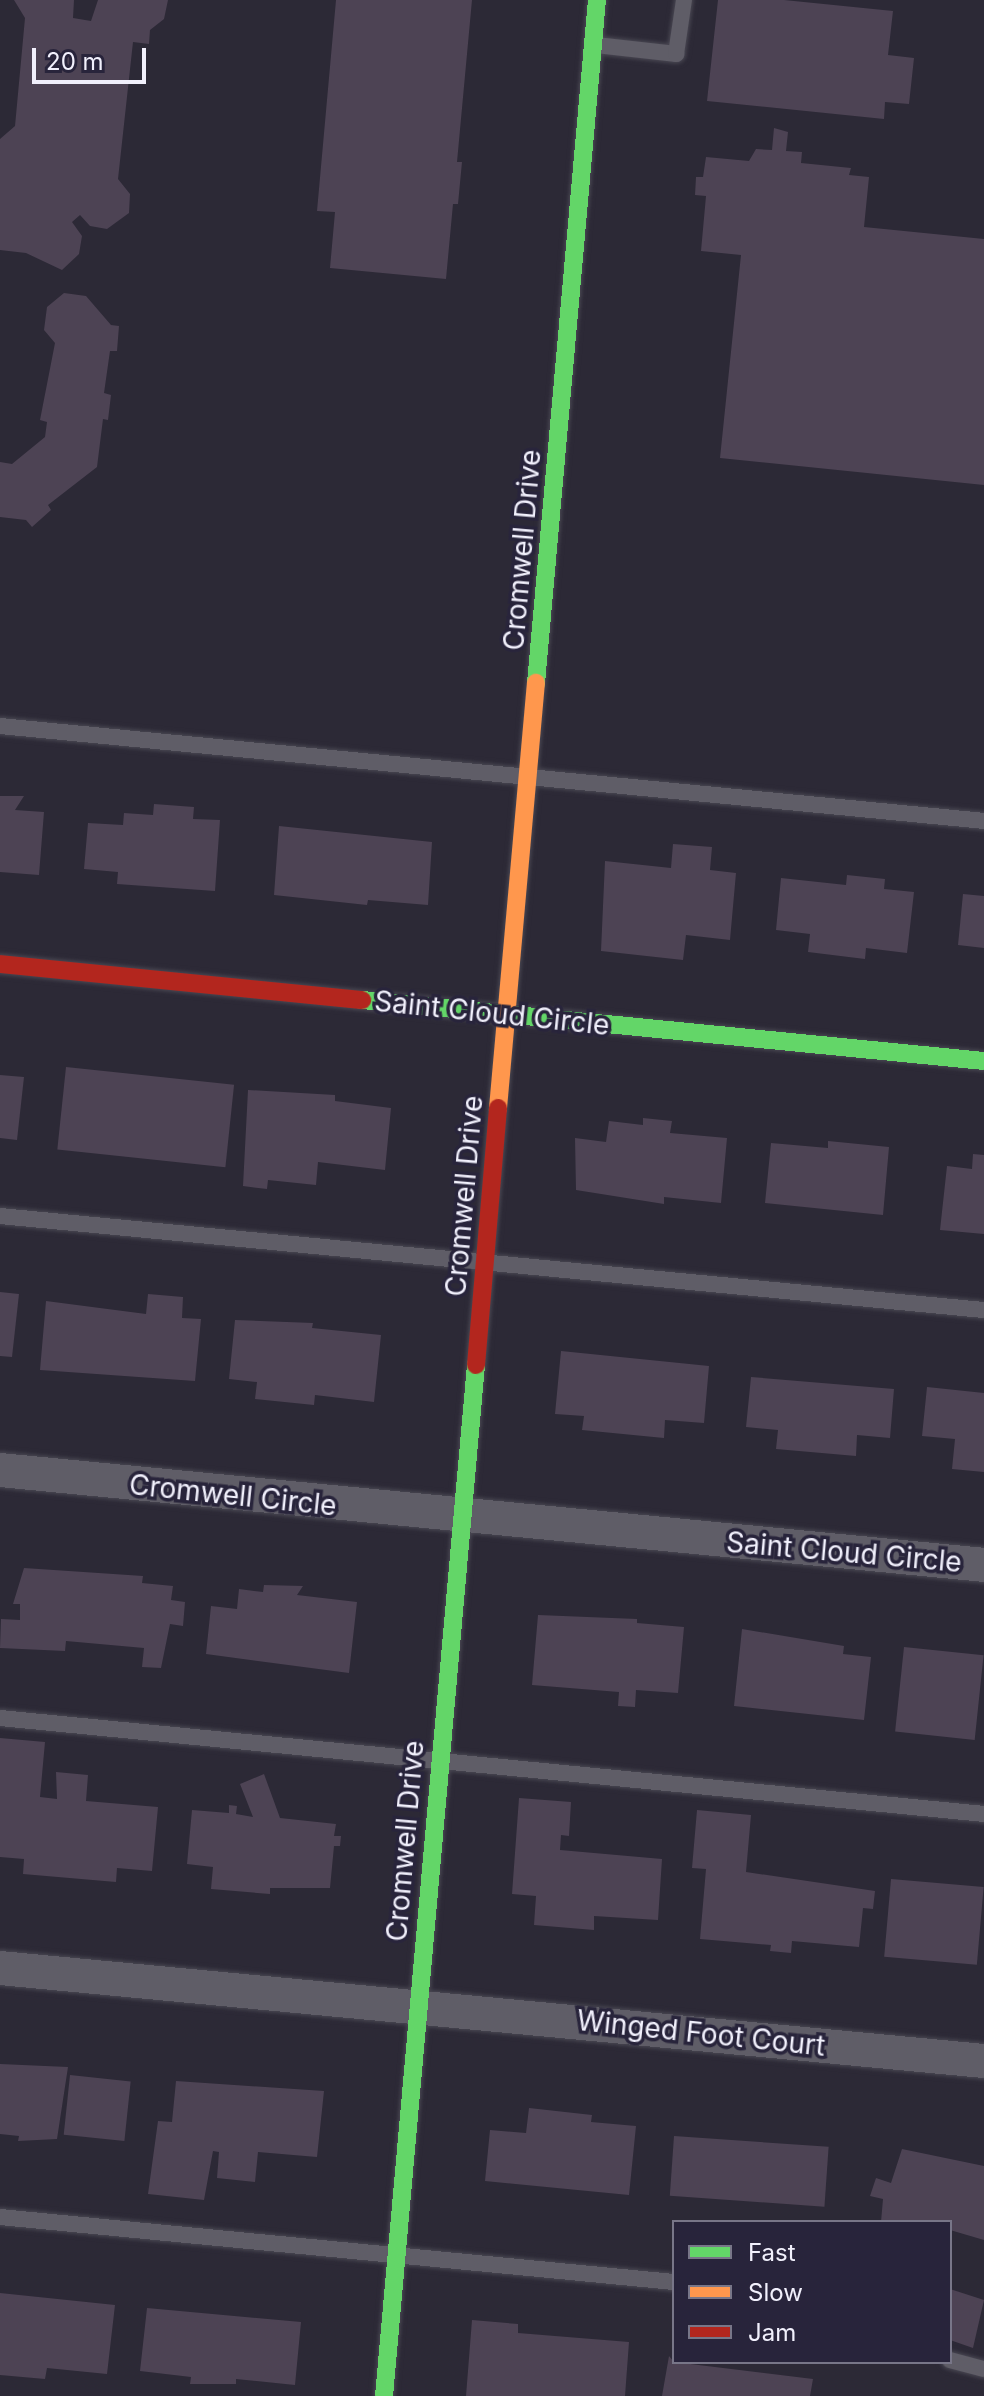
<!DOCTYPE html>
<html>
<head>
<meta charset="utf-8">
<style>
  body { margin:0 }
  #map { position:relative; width:984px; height:2396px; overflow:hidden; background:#2c2936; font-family:Inter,sans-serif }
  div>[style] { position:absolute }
  .building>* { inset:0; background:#4d4354; transform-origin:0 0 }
  .roads { filter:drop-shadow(0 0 2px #494752) drop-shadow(0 0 2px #494752) }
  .lane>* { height:16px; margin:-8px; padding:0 8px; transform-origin:8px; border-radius:8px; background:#5f5d67 }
  .street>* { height:34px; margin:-17px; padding:0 17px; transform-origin:17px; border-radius:17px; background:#5f5d67 }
  .fast>* { height:18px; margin:-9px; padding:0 9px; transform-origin:9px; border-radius:9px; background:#63d668 }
  .slow>* { height:18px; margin:-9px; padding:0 9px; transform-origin:9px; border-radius:9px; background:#ff974d }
  .jam>* { height:18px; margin:-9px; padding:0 9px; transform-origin:9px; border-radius:9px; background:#b3261e }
  span { translate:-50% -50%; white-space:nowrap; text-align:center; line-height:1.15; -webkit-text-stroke:7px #28243b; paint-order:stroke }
  .street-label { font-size:28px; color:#f1f0fc }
  .legend { position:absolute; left:672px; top:2220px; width:280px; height:144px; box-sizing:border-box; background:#28243b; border:2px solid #787688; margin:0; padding:10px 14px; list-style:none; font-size:24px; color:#f1f0fc }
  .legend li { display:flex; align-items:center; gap:16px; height:40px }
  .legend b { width:40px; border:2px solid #787688 }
  .scale { position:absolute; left:32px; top:48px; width:114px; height:36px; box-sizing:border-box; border:4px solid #f1f0fc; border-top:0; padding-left:10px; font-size:24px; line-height:28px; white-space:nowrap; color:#f1f0fc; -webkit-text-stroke:6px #28243b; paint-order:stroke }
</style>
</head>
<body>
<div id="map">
  <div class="building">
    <i style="clip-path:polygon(14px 0,74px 0,73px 18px,91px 21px,98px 0,168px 0,164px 19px,150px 30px,149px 44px,133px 42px,118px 179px,130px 194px,129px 213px,107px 229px,90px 226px,80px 215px,72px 222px,82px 236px,79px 254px,62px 270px,26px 253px,0 250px,0 139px,15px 126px,25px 18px)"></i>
    <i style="clip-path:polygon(336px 0,472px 0,457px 162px,462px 162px,458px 204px,453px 204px,446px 279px,330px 268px,335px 212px,317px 211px)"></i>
    <i style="clip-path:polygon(718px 0,784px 0,893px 11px,888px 55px,914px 58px,909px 104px,885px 102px,884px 119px,707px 101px)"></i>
    <i style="clip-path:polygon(774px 128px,788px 132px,786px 151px,802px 152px,801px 163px,851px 168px,849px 175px,869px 177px,864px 227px,984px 239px,984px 485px,720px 458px,741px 255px,701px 251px,706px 196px,695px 195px,696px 177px,703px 177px,706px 157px,749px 161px,756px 149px,772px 150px)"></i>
    <i style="clip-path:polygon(64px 293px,86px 296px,111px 325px,119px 326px,117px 351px,110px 351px,104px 393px,111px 395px,108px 420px,103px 419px,97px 467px,48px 505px,51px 510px,32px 527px,26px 520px,0 517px,0 462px,12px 464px,45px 437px,47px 422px,40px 420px,55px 343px,44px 330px,47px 307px)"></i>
    <i style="clip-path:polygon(0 796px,24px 796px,15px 810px,44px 812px,39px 875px,0 872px)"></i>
    <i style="clip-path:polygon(154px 804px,194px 807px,193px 819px,220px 820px,215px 891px,117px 884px,118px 872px,84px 869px,88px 823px,123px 825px,124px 813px,153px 815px)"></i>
    <i style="clip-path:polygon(279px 826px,432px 842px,428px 905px,368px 900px,367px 905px,274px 895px)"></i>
    <i style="clip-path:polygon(673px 844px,712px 847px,710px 870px,736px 873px,730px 940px,686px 935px,683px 960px,601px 951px,605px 861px,671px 868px)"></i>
    <i style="clip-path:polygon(847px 875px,885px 879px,884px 889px,914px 892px,907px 953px,866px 948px,865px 959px,808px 952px,810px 934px,776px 930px,781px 878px,846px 885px)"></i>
    <i style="clip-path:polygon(963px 894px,984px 896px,984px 948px,958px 945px)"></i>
    <i style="left:66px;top:1067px;width:169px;height:83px;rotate:6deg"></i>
    <i style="clip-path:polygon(0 1075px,24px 1077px,17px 1140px,0 1138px)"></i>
    <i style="clip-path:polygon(248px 1090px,335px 1095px,335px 1101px,391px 1108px,385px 1170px,318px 1162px,316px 1185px,268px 1180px,267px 1189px,243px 1186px)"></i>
    <i style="clip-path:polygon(643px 1118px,672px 1121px,670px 1133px,727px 1138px,721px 1203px,664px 1197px,664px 1204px,576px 1190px,575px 1138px,606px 1142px,609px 1121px,643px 1125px)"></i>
    <i style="clip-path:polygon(828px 1141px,889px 1147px,883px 1215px,765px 1203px,771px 1143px,828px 1148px)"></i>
    <i style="clip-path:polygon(973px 1154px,984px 1155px,984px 1234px,940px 1230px,947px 1166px,972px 1169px)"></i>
    <i style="clip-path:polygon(0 1292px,19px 1294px,12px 1357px,0 1356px)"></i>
    <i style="clip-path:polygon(148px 1294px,183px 1297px,182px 1318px,201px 1319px,195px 1381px,40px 1370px,46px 1301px,146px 1314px)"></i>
    <i style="clip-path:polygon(235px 1320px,313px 1323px,312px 1328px,381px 1335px,374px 1402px,315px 1395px,314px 1405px,255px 1399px,257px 1382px,229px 1379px)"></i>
    <i style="clip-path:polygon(561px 1351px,709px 1366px,704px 1423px,665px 1420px,664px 1438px,582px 1430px,584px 1416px,555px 1414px)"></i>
    <i style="clip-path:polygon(751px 1377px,894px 1389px,890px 1438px,857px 1435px,856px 1456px,776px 1449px,778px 1430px,746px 1427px)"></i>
    <i style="clip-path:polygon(927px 1387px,984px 1393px,984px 1472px,952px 1469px,955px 1439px,922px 1436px)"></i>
    <i style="clip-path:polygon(24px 1568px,143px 1576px,142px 1583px,173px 1586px,171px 1600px,185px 1602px,183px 1626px,170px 1624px,161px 1668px,142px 1667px,144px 1648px,66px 1641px,65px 1651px,0 1648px,1px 1619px,20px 1620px,20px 1604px,13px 1604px)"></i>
    <i style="clip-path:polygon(264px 1585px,303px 1586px,297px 1595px,357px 1602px,349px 1673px,206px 1654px,211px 1606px,237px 1609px,239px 1589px,263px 1592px)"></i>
    <i style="clip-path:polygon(538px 1615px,637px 1619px,637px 1623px,684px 1627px,678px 1693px,636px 1690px,635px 1707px,618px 1706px,619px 1692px,532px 1685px)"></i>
    <i style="clip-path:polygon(742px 1629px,844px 1646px,843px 1654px,871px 1657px,864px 1720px,734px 1706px)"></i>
    <i style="left:904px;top:1647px;width:80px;height:85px;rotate:6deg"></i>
    <i style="clip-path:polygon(0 1738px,45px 1742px,40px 1797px,57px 1799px,56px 1772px,88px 1775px,86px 1801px,158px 1807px,152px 1871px,117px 1868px,116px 1882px,23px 1874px,24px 1859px,0 1857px)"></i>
    <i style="clip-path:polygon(264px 1774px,280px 1818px,336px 1824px,334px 1836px,341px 1836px,340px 1846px,334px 1846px,330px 1888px,270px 1888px,270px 1894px,211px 1889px,213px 1867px,187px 1864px,192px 1810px,229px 1813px,229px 1805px,237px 1806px,236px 1814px,253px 1817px,240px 1784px)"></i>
    <i style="clip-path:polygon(519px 1798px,571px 1802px,569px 1836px,561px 1835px,560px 1850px,662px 1859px,658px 1920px,594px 1916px,594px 1930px,534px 1925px,536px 1896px,512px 1894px)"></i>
    <i style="clip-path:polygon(697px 1810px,751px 1815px,746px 1872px,875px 1891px,873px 1909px,863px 1908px,859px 1947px,792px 1941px,791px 1953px,770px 1951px,771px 1945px,700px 1939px,706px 1869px,692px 1868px)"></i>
    <i style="left:891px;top:1879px;width:93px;height:78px;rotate:5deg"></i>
    <i style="clip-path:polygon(0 2064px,68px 2067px,57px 2139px,18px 2141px,19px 2136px,0 2134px)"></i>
    <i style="left:70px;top:2075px;width:61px;height:60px;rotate:6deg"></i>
    <i style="clip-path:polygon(176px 2081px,324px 2091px,317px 2157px,258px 2152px,255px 2182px,217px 2178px,219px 2152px,213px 2151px,204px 2200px,148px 2194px,158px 2121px,172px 2122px)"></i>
    <i style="clip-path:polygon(529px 2108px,592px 2115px,591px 2122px,636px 2126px,629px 2195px,485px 2181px,490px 2130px,526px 2133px)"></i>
    <i style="left:674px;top:2136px;width:155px;height:60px;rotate:4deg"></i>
    <i style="clip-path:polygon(902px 2149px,984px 2166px,984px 2240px,950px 2230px,950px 2222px,881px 2222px,883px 2199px,870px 2196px,876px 2178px,891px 2183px)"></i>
    <i style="clip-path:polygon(950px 2289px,984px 2300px,973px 2348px,950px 2340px)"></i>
    <i style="clip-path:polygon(0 2293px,115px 2305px,107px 2374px,47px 2368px,45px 2379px,0 2375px)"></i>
    <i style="clip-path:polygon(147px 2308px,301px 2322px,295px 2385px,236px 2379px,236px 2384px,190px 2384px,191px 2377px,140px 2371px)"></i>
    <i style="clip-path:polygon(472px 2320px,518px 2324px,518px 2333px,629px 2342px,625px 2396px,466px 2396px)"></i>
    <i style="clip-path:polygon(669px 2356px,674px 2362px,813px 2379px,810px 2396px,662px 2396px)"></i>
  </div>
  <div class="roads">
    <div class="lane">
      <i style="left:596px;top:45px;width:81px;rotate:6.4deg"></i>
      <i style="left:676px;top:54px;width:55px;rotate:-81.6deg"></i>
      <i style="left:0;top:726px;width:989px;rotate:5.51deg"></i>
      <i style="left:0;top:1216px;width:988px;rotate:5.46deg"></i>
      <i style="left:0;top:1718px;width:989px;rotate:5.57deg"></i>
      <i style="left:0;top:2217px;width:677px;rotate:5.51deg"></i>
      <i style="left:950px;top:2360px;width:35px;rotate:15deg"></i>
    </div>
    <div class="street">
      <i style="left:0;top:1470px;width:989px;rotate:5.51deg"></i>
      <i style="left:0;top:1968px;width:988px;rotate:5.4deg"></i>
    </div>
    <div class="fast">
      <i style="left:536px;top:683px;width:686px;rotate:-84.9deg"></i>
      <i style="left:362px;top:1000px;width:625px;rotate:5.6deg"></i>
      <i style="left:384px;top:2396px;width:1035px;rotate:-84.9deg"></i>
    </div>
    <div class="slow">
      <i style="left:498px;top:1108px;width:427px;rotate:-84.9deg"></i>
    </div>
    <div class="jam">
      <i style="left:0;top:964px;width:364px;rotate:5.7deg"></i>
      <i style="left:476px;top:1365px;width:258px;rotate:-85.1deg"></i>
    </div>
  </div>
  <div class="street-label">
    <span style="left:522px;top:550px;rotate:-85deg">Cromwell Drive</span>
    <span style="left:492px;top:1013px;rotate:6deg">Saint Cloud Circle</span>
    <span style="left:464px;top:1196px;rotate:-85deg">Cromwell Drive</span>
    <span style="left:233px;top:1495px;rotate:6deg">Cromwell Circle</span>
    <span style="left:844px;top:1552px;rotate:5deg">Saint Cloud Circle</span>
    <span style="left:405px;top:1841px;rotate:-85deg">Cromwell Drive</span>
    <span style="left:701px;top:2033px;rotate:6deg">Winged Foot Court</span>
  </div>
  <ul class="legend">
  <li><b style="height:10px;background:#63d668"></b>Fast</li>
  <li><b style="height:10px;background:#ff974d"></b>Slow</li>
  <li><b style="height:10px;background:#b3261e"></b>Jam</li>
  </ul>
  <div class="scale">20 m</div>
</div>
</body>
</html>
